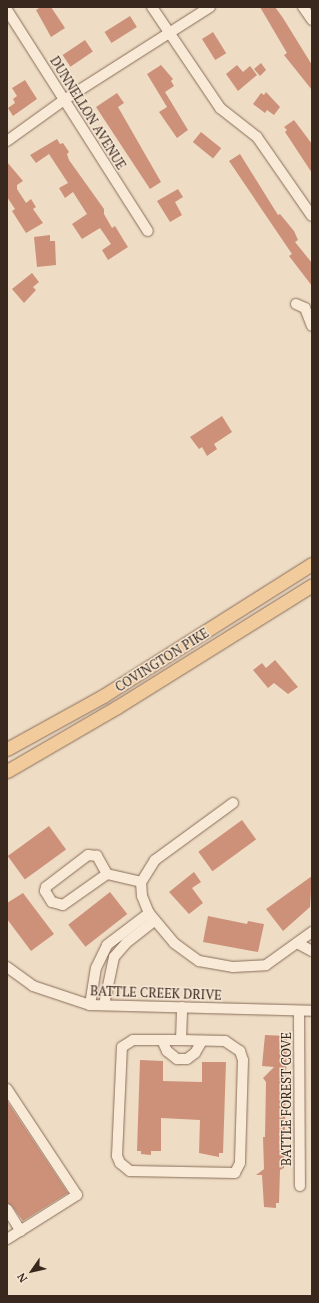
<!DOCTYPE html>
<html>
<head>
<meta charset="utf-8">
<style>
  body { margin:0 }
  #map { position:relative; width:319px; height:1303px; overflow:hidden; background:#eedcc4; font-family:"PT Serif",serif }
  div>[style] { position:absolute }
  .building>* { inset:0; background:#cd917a; transform-origin:0 0 }
  .roads { filter:drop-shadow(0 0 1px #896d5a) drop-shadow(0 0 1px #896d5a) }
  .minor>* { height:10px; margin:-5px; padding:0 5px; transform-origin:5px; border-radius:5px; background:#f9ead7 }
  .major>* { height:13px; margin:-6.5px; padding:0 6.5px; transform-origin:6.5px; border-radius:6.5px; background:#f2cb9c }
  span { translate:-50% -50%; white-space:nowrap; text-align:center; line-height:1.15; -webkit-text-stroke:3px #f6e7d4; paint-order:stroke }
  .street-label { font-size:13px; color:#39281e }
  .frame { position:absolute; inset:0; border:8px solid #39281e; pointer-events:none }
  .north { position:absolute; left:12px; top:1251px; width:40px; height:40px; -webkit-text-stroke:3px #f6e7d4; paint-order:stroke; rotate:236deg; font-size:11px; font-weight:700; line-height:16px; text-align:center; color:#39281e }
  .north::after { content:''; display:block; margin:auto; width:14px; height:18px; background:#39281e; clip-path:polygon(50% 0,100% 100%,50% 72%,0 100%) }
</style>
</head>
<body>
<div id="map">
  <div class="building">
    <i style="clip-path:polygon(41px 7px,51px 7px,65px 28px,51px 37px,36px 10px)"></i>
    <i style="clip-path:polygon(260px 7px,275px 7px,283px 18px,312px 65px,312px 90px,284px 55px,287px 53px,284px 48px)"></i>
    <i style="left:130px;top:16px;width:13px;height:30px;rotate:58deg"></i>
    <i style="left:213px;top:32px;width:25px;height:13px;rotate:58deg"></i>
    <i style="left:85px;top:40px;width:14px;height:27px;rotate:56deg"></i>
    <i style="clip-path:polygon(261px 63px,266px 70px,260px 76px,254px 69px)"></i>
    <i style="clip-path:polygon(161px 65px,173px 79px,171px 81px,174px 86px,165px 92px,188px 130px,177px 138px,159px 112px,167px 107px,147px 74px)"></i>
    <i style="clip-path:polygon(237px 65px,243px 72px,250px 66px,257px 75px,238px 91px,226px 74px)"></i>
    <i style="clip-path:polygon(25px 80px,37px 99px,13px 116px,8px 108px,15px 103px,13px 99px,17px 96px,12px 88px)"></i>
    <i style="clip-path:polygon(266px 92px,280px 107px,274px 115px,267px 110px,265px 113px,253px 104px,261px 93px,264px 95px)"></i>
    <i style="clip-path:polygon(117px 93px,124px 103px,118px 107px,161px 182px,150px 189px,96px 107px)"></i>
    <i style="clip-path:polygon(294px 120px,312px 144px,312px 173px,285px 132px,287px 130px,284px 127px)"></i>
    <i style="left:201px;top:132px;width:26px;height:13px;rotate:39deg"></i>
    <i style="clip-path:polygon(57px 139px,60px 144px,63px 143px,69px 152px,67px 154px,69px 160px,104px 209px,104px 214px,112px 228px,115px 226px,126px 244px,128px 247px,108px 260px,102px 250px,111px 244px,100px 228px,82px 239px,72px 224px,87px 214px,73px 192px,65px 198px,59px 188px,68px 183px,49px 154px,36px 163px,30px 155px)"></i>
    <i style="clip-path:polygon(240px 154px,278px 215px,280px 214px,294px 231px,298px 240px,295px 242px,312px 263px,312px 286px,289px 256px,292px 254px,229px 161px)"></i>
    <i style="clip-path:polygon(7px 162px,23px 181px,17px 185px,17px 189px,26px 203px,31px 199px,36px 207px,33px 209px,43px 223px,26px 233px,12px 211px,15px 209px,7px 197px)"></i>
    <i style="clip-path:polygon(178px 189px,183px 197px,175px 202px,182px 215px,170px 222px,157px 201px)"></i>
    <i style="clip-path:polygon(50px 235px,50px 241px,55px 241px,56px 265px,37px 267px,34px 237px)"></i>
    <i style="clip-path:polygon(32px 273px,39px 282px,33px 287px,36px 290px,24px 303px,12px 289px)"></i>
    <i style="clip-path:polygon(222px 416px,232px 432px,214px 444px,217px 449px,207px 456px,202px 447px,199px 449px,190px 437px)"></i>
    <i style="clip-path:polygon(275px 660px,298px 687px,288px 694px,274px 683px,268px 688px,253px 670px,262px 663px,266px 668px)"></i>
    <i style="left:242px;top:820px;width:24px;height:54px;rotate:54deg"></i>
    <i style="left:49px;top:826px;width:29px;height:51px;rotate:54deg"></i>
    <i style="clip-path:polygon(194px 872px,201px 882px,192px 888px,203px 903px,189px 914px,169px 892px)"></i>
    <i style="clip-path:polygon(312px 876px,310px 907px,283px 931px,266px 909px)"></i>
    <i style="left:110px;top:892px;width:28px;height:53px;rotate:52deg"></i>
    <i style="clip-path:polygon(23px 893px,54px 934px,31px 951px,7px 919px,7px 903px)"></i>
    <i style="clip-path:polygon(208px 916px,247px 924px,248px 921px,264px 924px,258px 952px,203px 942px)"></i>
    <i style="clip-path:polygon(265px 1035px,287px 1036px,284px 1168px,280px 1170px,279px 1203px,276px 1203px,276px 1208px,264px 1207px,262px 1175px,256px 1175px,264px 1169px,263px 1137px,265px 1137px,266px 1082px,263px 1078px,274px 1067px,262px 1066px)"></i>
    <i style="clip-path:polygon(140px 1060px,163px 1061px,163px 1081px,202px 1082px,202px 1062px,226px 1062px,223px 1153px,219px 1153px,219px 1157px,199px 1153px,200px 1120px,161px 1118px,161px 1151px,151px 1151px,151px 1155px,141px 1154px,141px 1151px,137px 1151px)"></i>
    <i style="clip-path:polygon(7px 1101px,68px 1193px,23px 1221px,12px 1206px,7px 1203px)"></i>
  </div>
  <div class="roads">
    <div class="minor">
      <i style="left:152px;top:7px;width:122px;rotate:56deg"></i>
      <i style="left:220px;top:108px;width:47px;rotate:38.1deg"></i>
      <i style="left:257px;top:137px;width:96px;rotate:55.2deg"></i>
      <i style="left:303px;top:7px;width:16px;rotate:55deg"></i>
      <i style="left:7px;top:10px;width:262px;rotate:57.5deg"></i>
      <i style="left:7px;top:141px;width:70px;rotate:-35.7deg"></i>
      <i style="left:64px;top:100px;width:173px;rotate:-32.5deg"></i>
      <i style="left:296px;top:304px;width:10px;rotate:24deg"></i>
      <i style="left:305px;top:308px;width:19px;rotate:69deg"></i>
      <i style="left:233px;top:803px;width:97px;rotate:143.8deg"></i>
      <i style="left:155px;top:860px;width:26px;rotate:122deg"></i>
      <i style="left:141px;top:882px;width:14px;rotate:86deg"></i>
      <i style="left:142px;top:896px;width:18px;rotate:68deg"></i>
      <i style="left:149px;top:913px;width:39px;rotate:50deg"></i>
      <i style="left:174px;top:943px;width:31px;rotate:36deg"></i>
      <i style="left:199px;top:961px;width:35px;rotate:10deg"></i>
      <i style="left:233px;top:967px;width:33px;rotate:-3deg"></i>
      <i style="left:266px;top:965px;width:57px;rotate:-35.7deg"></i>
      <i style="left:107px;top:874px;width:21px;rotate:-119deg"></i>
      <i style="left:97px;top:856px;width:9px;rotate:-174deg"></i>
      <i style="left:88px;top:855px;width:53px;rotate:142.7deg"></i>
      <i style="left:46px;top:887px;width:4px;rotate:104deg"></i>
      <i style="left:45px;top:891px;width:13px;rotate:58deg"></i>
      <i style="left:52px;top:902px;width:11px;rotate:15deg"></i>
      <i style="left:63px;top:905px;width:54px;rotate:-35.2deg"></i>
      <i style="left:107px;top:874px;width:35px;rotate:13deg"></i>
      <i style="left:297px;top:943px;width:17px;rotate:28deg"></i>
      <i style="left:7px;top:967px;width:32px;rotate:36deg"></i>
      <i style="left:33px;top:986px;width:60px;rotate:18.4deg"></i>
      <i style="left:90px;top:1005px;width:222px;rotate:1.5deg"></i>
      <i style="left:90px;top:1005px;width:37px;rotate:-81deg"></i>
      <i style="left:96px;top:968px;width:25px;rotate:-64deg"></i>
      <i style="left:107px;top:945px;width:53px;rotate:-37.3deg"></i>
      <i style="left:104px;top:1005px;width:49px;rotate:-78.2deg"></i>
      <i style="left:114px;top:957px;width:18px;rotate:-49deg"></i>
      <i style="left:126px;top:943px;width:36px;rotate:-38deg"></i>
      <i style="left:299px;top:1011px;width:175px;rotate:89.7deg"></i>
      <i style="left:162px;top:1040px;width:12px;rotate:66deg"></i>
      <i style="left:167px;top:1051px;width:13px;rotate:39deg"></i>
      <i style="left:177px;top:1059px;width:10px"></i>
      <i style="left:187px;top:1059px;width:10px;rotate:-37deg"></i>
      <i style="left:195px;top:1053px;width:14px;rotate:-60deg"></i>
      <i style="left:181px;top:1040px;width:44px;rotate:1.3deg"></i>
      <i style="left:225px;top:1041px;width:18px;rotate:34deg"></i>
      <i style="left:240px;top:1051px;width:9px;rotate:72deg"></i>
      <i style="left:243px;top:1060px;width:103px;rotate:91.7deg"></i>
      <i style="left:240px;top:1163px;width:11px;rotate:117deg"></i>
      <i style="left:235px;top:1173px;width:105px;rotate:-178.9deg"></i>
      <i style="left:130px;top:1171px;width:13px;rotate:-141deg"></i>
      <i style="left:120px;top:1163px;width:8px;rotate:-113deg"></i>
      <i style="left:117px;top:1156px;width:109px;rotate:-87.4deg"></i>
      <i style="left:122px;top:1047px;width:13px;rotate:-32deg"></i>
      <i style="left:133px;top:1040px;width:48px"></i>
      <i style="left:181px;top:1040px;width:33px;rotate:-88deg"></i>
      <i style="left:7px;top:1089px;width:127px;rotate:56.6deg"></i>
      <i style="left:77px;top:1195px;width:83px;rotate:147.8deg"></i>
      <i style="left:7px;top:1209px;width:26px;rotate:58deg"></i>
    </div>
    <div class="major">
      <i style="left:7px;top:749px;width:110px;rotate:-28.9deg"></i>
      <i style="left:103px;top:696px;width:247px;rotate:-32.3deg"></i>
      <i style="left:7px;top:771px;width:127px;rotate:-30.2deg"></i>
      <i style="left:117px;top:707px;width:230px;rotate:-32deg"></i>
    </div>
  </div>
  <div class="street-label">
    <span style="left:88px;top:113px;rotate:58deg">DUNNELLON AVENUE</span>
    <span style="left:162px;top:660px;rotate:-32deg">COVINGTON PIKE</span>
    <span style="left:156px;top:993px;rotate:2deg">BATTLE CREEK DRIVE</span>
    <span style="left:286px;top:1099px;rotate:-90deg">BATTLE FOREST COVE</span>
  </div>
  <div class="frame"></div>
  <div class="north">N</div>
</div>
</body>
</html>
